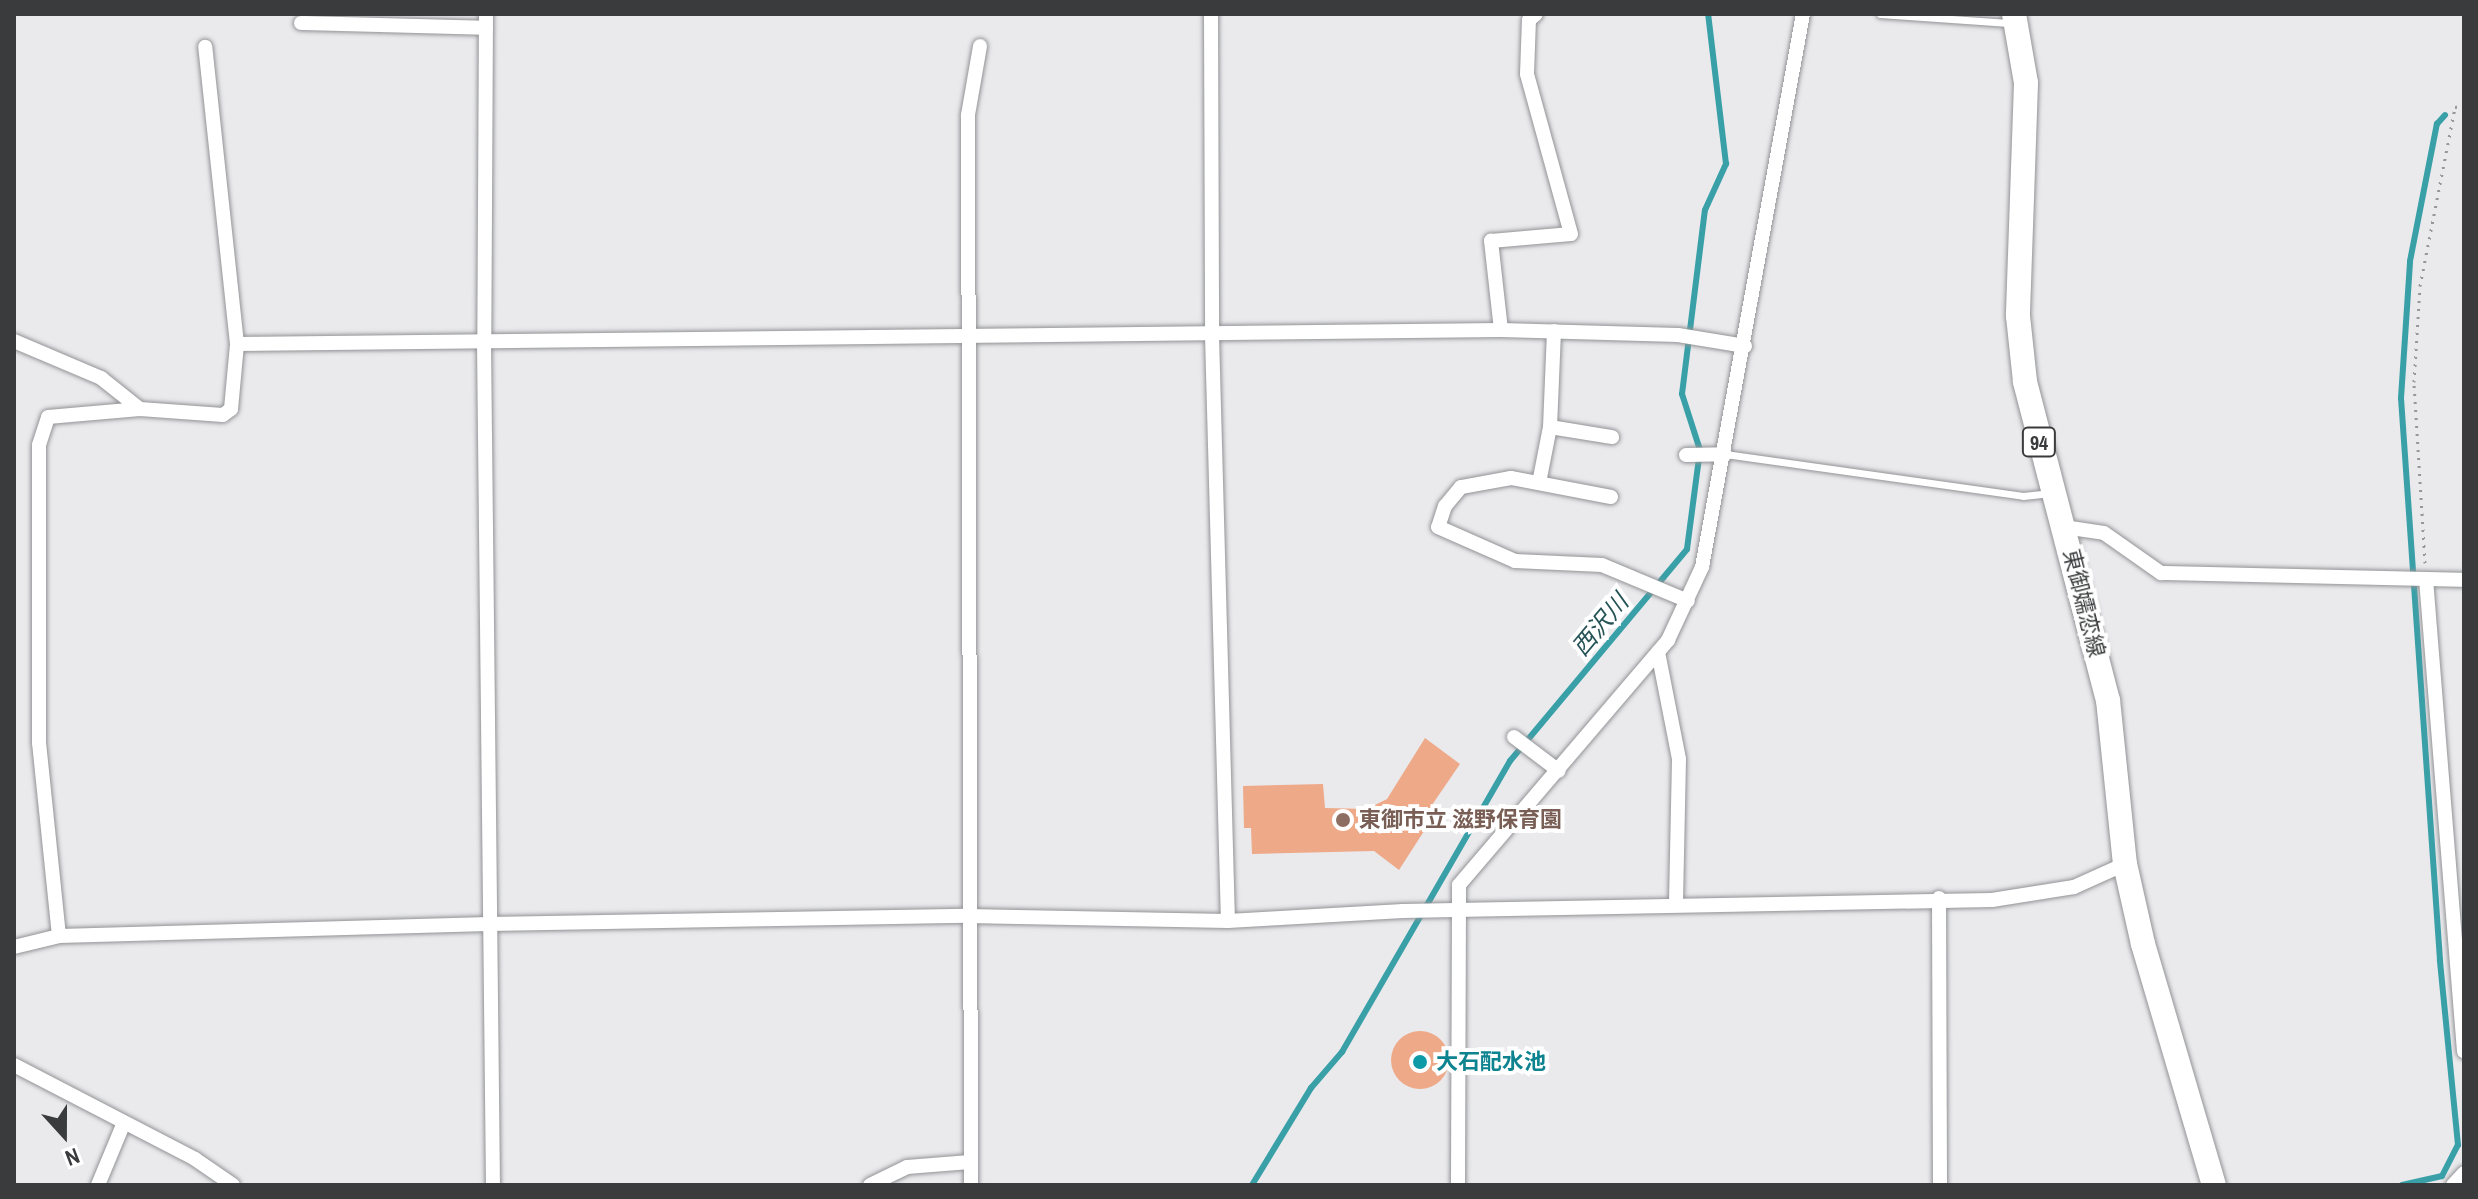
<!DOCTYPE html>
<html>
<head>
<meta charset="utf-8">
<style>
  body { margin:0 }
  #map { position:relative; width:2478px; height:1199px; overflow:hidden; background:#eaeaed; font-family:"Archivo Narrow","Noto Sans JP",sans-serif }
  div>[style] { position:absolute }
  .stream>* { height:6px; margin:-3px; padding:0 3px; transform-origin:3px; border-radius:3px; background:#39a0a8 }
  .building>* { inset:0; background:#eea988 }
  .round { border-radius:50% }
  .path>* { height:3px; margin-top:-1.5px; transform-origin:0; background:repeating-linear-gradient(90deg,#979799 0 2px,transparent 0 8px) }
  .roads { filter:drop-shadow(0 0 2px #929396) drop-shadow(0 0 2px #929396) }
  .lane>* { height:7px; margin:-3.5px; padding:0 3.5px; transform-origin:3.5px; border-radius:3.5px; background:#fff }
  .street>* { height:14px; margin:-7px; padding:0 7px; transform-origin:7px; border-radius:7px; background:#fff }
  .primary>* { height:24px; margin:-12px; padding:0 12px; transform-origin:12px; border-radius:12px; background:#fff }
  .dots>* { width:22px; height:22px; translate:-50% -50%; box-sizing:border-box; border:4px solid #fff; border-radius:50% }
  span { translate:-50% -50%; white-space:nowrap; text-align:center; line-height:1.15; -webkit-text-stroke:8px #fff; paint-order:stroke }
  .shield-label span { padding:2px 6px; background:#fff; border:2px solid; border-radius:6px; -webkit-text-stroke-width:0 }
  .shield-label { font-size:20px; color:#3a3b3c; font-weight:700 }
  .street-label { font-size:22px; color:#3a3b3c }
  .education-label { font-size:22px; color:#785e54; font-weight:700 }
  .left { translate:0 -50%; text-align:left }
  .culture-label { font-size:22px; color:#0d838f; font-weight:700 }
  .water-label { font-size:24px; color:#265356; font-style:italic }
  .frame { position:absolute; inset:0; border:16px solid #3a3b3c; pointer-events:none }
  .north { position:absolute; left:24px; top:1095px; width:80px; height:80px; -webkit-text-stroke:6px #fff; paint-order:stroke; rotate:159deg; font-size:22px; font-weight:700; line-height:32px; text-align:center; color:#3a3b3c }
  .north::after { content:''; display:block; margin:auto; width:28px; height:36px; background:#3a3b3c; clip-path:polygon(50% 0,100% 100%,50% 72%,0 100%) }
</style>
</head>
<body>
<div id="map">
  <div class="stream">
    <i style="left:1252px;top:1185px;width:114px;rotate:-58.7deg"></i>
    <i style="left:1311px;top:1088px;width:48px;rotate:-49.3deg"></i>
    <i style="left:1342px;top:1052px;width:336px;rotate:-60deg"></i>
    <i style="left:1510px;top:761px;width:276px;rotate:-50.1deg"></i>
    <i style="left:1687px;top:549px;width:100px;rotate:-82.5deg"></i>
    <i style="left:1700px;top:450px;width:59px;rotate:-107.8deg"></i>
    <i style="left:1682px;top:394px;width:185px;rotate:-82.9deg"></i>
    <i style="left:1705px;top:210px;width:51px;rotate:-65.5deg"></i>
    <i style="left:1726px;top:164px;width:151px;rotate:-96.8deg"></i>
    <i style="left:2402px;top:1185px;width:41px;rotate:-12.7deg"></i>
    <i style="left:2442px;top:1176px;width:35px;rotate:-63deg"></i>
    <i style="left:2458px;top:1145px;width:186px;rotate:-95.6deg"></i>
    <i style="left:2440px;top:960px;width:563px;rotate:-93.97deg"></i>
    <i style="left:2401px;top:398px;width:137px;rotate:-86.2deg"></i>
    <i style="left:2410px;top:261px;width:140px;rotate:-78.9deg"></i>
    <i style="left:2437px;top:124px;width:12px;rotate:-48deg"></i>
  </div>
  <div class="building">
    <i style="clip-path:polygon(1425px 738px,1460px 764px,1419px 824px,1426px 828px,1399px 870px,1374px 851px,1252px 854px,1251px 828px,1244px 828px,1243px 786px,1323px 784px,1325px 808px,1367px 809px,1387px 799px)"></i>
    <i class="round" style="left:1391px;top:1031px;width:58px;height:58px"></i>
  </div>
  <div class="path">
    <i style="left:2425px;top:563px;width:181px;rotate:-93.5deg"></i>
    <i style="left:2414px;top:382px;width:96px;rotate:-86.4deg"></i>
    <i style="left:2420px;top:286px;width:182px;rotate:-78.9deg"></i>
    <i style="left:2455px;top:107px;width:9px;rotate:-6deg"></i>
  </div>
  <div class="roads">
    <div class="lane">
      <i style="left:1880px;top:14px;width:129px;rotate:4deg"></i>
      <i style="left:1725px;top:454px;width:301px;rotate:8deg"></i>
      <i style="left:2023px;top:496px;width:28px;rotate:-6deg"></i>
    </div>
    <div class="street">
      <i style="left:486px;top:14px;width:328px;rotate:90.3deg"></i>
      <i style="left:484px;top:342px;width:843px;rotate:89.39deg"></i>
      <i style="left:1211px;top:14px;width:321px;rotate:89.8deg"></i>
      <i style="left:1212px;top:335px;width:586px;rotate:88.44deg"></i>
      <i style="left:301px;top:23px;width:185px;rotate:1.5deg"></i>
      <i style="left:1501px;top:330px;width:90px;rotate:-96.4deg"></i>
      <i style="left:1491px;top:241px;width:80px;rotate:-5deg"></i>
      <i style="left:1571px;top:234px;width:166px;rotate:-105.4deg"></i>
      <i style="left:1527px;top:74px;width:54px;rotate:-87.9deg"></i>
      <i style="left:1529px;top:20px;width:9px;rotate:-41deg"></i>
      <i style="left:14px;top:341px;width:95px;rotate:23deg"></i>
      <i style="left:101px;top:378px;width:50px;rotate:38.5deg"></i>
      <i style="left:237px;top:344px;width:1264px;rotate:-0.63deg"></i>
      <i style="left:1501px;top:330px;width:177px;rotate:1.6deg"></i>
      <i style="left:1678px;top:335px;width:68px;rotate:9.3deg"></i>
      <i style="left:1550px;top:427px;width:63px;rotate:9.2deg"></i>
      <i style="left:1686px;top:455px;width:39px;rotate:-1deg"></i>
      <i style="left:1539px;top:483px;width:57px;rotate:-78.9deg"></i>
      <i style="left:1550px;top:427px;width:96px;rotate:-87.6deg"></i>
      <i style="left:1611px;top:497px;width:102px;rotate:-169.2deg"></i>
      <i style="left:1511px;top:478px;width:51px;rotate:169.8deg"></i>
      <i style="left:1461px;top:487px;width:25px;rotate:130deg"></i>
      <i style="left:1445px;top:506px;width:22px;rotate:108deg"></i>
      <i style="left:1438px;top:527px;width:84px;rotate:23.8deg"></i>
      <i style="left:1515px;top:561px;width:87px;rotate:2.6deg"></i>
      <i style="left:1602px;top:565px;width:93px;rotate:22.7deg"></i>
      <i style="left:2064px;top:527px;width:40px;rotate:8.5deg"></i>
      <i style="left:2104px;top:533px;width:70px;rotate:35.1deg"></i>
      <i style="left:2161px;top:573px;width:303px;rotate:1.3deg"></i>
      <i style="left:2426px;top:579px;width:474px;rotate:85.4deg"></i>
      <i style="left:1658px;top:652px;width:109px;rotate:78.9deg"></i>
      <i style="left:1679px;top:759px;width:146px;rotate:91.2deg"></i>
      <i style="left:1514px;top:737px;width:56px;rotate:37.1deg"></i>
      <i style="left:1939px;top:898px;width:287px;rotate:89.8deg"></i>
      <i style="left:59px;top:936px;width:194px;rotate:-95.9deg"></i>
      <i style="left:39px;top:743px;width:298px;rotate:-90deg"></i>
      <i style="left:39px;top:445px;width:29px;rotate:-72deg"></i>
      <i style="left:48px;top:417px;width:92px;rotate:-5deg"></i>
      <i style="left:140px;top:409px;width:83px;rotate:4.1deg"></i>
      <i style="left:223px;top:415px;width:10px;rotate:-37deg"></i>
      <i style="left:231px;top:409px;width:65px;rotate:-84.7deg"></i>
      <i style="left:237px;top:344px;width:299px;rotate:-96.1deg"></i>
      <i style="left:14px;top:947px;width:46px;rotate:-13.7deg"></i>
      <i style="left:59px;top:936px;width:430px;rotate:-1.6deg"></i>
      <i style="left:489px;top:924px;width:478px;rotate:-1deg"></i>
      <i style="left:967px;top:916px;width:261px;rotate:1.1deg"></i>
      <i style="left:1228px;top:921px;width:175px;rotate:-3.3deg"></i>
      <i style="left:1403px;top:911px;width:589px;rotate:-1.07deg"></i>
      <i style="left:1992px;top:900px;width:83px;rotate:-9deg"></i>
      <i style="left:2074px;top:887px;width:56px;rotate:-24.3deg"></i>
      <i style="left:14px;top:1065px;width:204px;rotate:27.4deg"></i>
      <i style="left:195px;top:1159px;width:46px;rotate:34.4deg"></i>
      <i style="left:98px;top:1185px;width:65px;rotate:-67.4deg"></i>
      <i style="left:870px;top:1185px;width:41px;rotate:-25.9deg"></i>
      <i style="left:907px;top:1167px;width:63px;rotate:-4.5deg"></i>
      <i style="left:971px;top:1185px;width:1070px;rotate:-90.16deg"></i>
      <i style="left:968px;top:115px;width:70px;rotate:-80.1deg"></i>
      <i style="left:1458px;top:1185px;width:300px;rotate:-89.8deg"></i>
      <i style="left:1459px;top:885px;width:322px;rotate:-49.5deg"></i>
      <i style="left:1668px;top:640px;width:81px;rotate:-65deg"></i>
      <i style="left:1702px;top:567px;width:562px;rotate:-79.65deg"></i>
      <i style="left:2453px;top:1185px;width:16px;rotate:-47deg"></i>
    </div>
    <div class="primary">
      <i style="left:2014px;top:14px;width:70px;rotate:80.1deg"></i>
      <i style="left:2026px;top:83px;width:233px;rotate:92deg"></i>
      <i style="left:2018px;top:316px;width:66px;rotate:83.9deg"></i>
      <i style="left:2025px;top:382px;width:329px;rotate:75.4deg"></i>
      <i style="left:2108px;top:700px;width:165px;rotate:84.1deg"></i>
      <i style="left:2125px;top:864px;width:82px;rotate:77.3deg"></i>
      <i style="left:2143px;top:944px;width:251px;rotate:73.6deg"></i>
    </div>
  </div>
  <div class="dots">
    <i style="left:1343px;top:820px;background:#8d6e63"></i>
    <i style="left:1420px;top:1062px;background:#0f9aa8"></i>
  </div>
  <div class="shield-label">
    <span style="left:2039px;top:442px">94</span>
  </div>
  <div class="street-label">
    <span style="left:2084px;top:603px;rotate:76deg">東御嬬恋線</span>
  </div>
  <div class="education-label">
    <span class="left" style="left:1359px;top:820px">東御市立 滋野保育園</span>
  </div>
  <div class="culture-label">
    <span class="left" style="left:1436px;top:1062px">大石配水池</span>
  </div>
  <div class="water-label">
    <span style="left:1600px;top:625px;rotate:-50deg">西沢川</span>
  </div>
  <div class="frame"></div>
  <div class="north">N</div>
</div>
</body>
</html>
